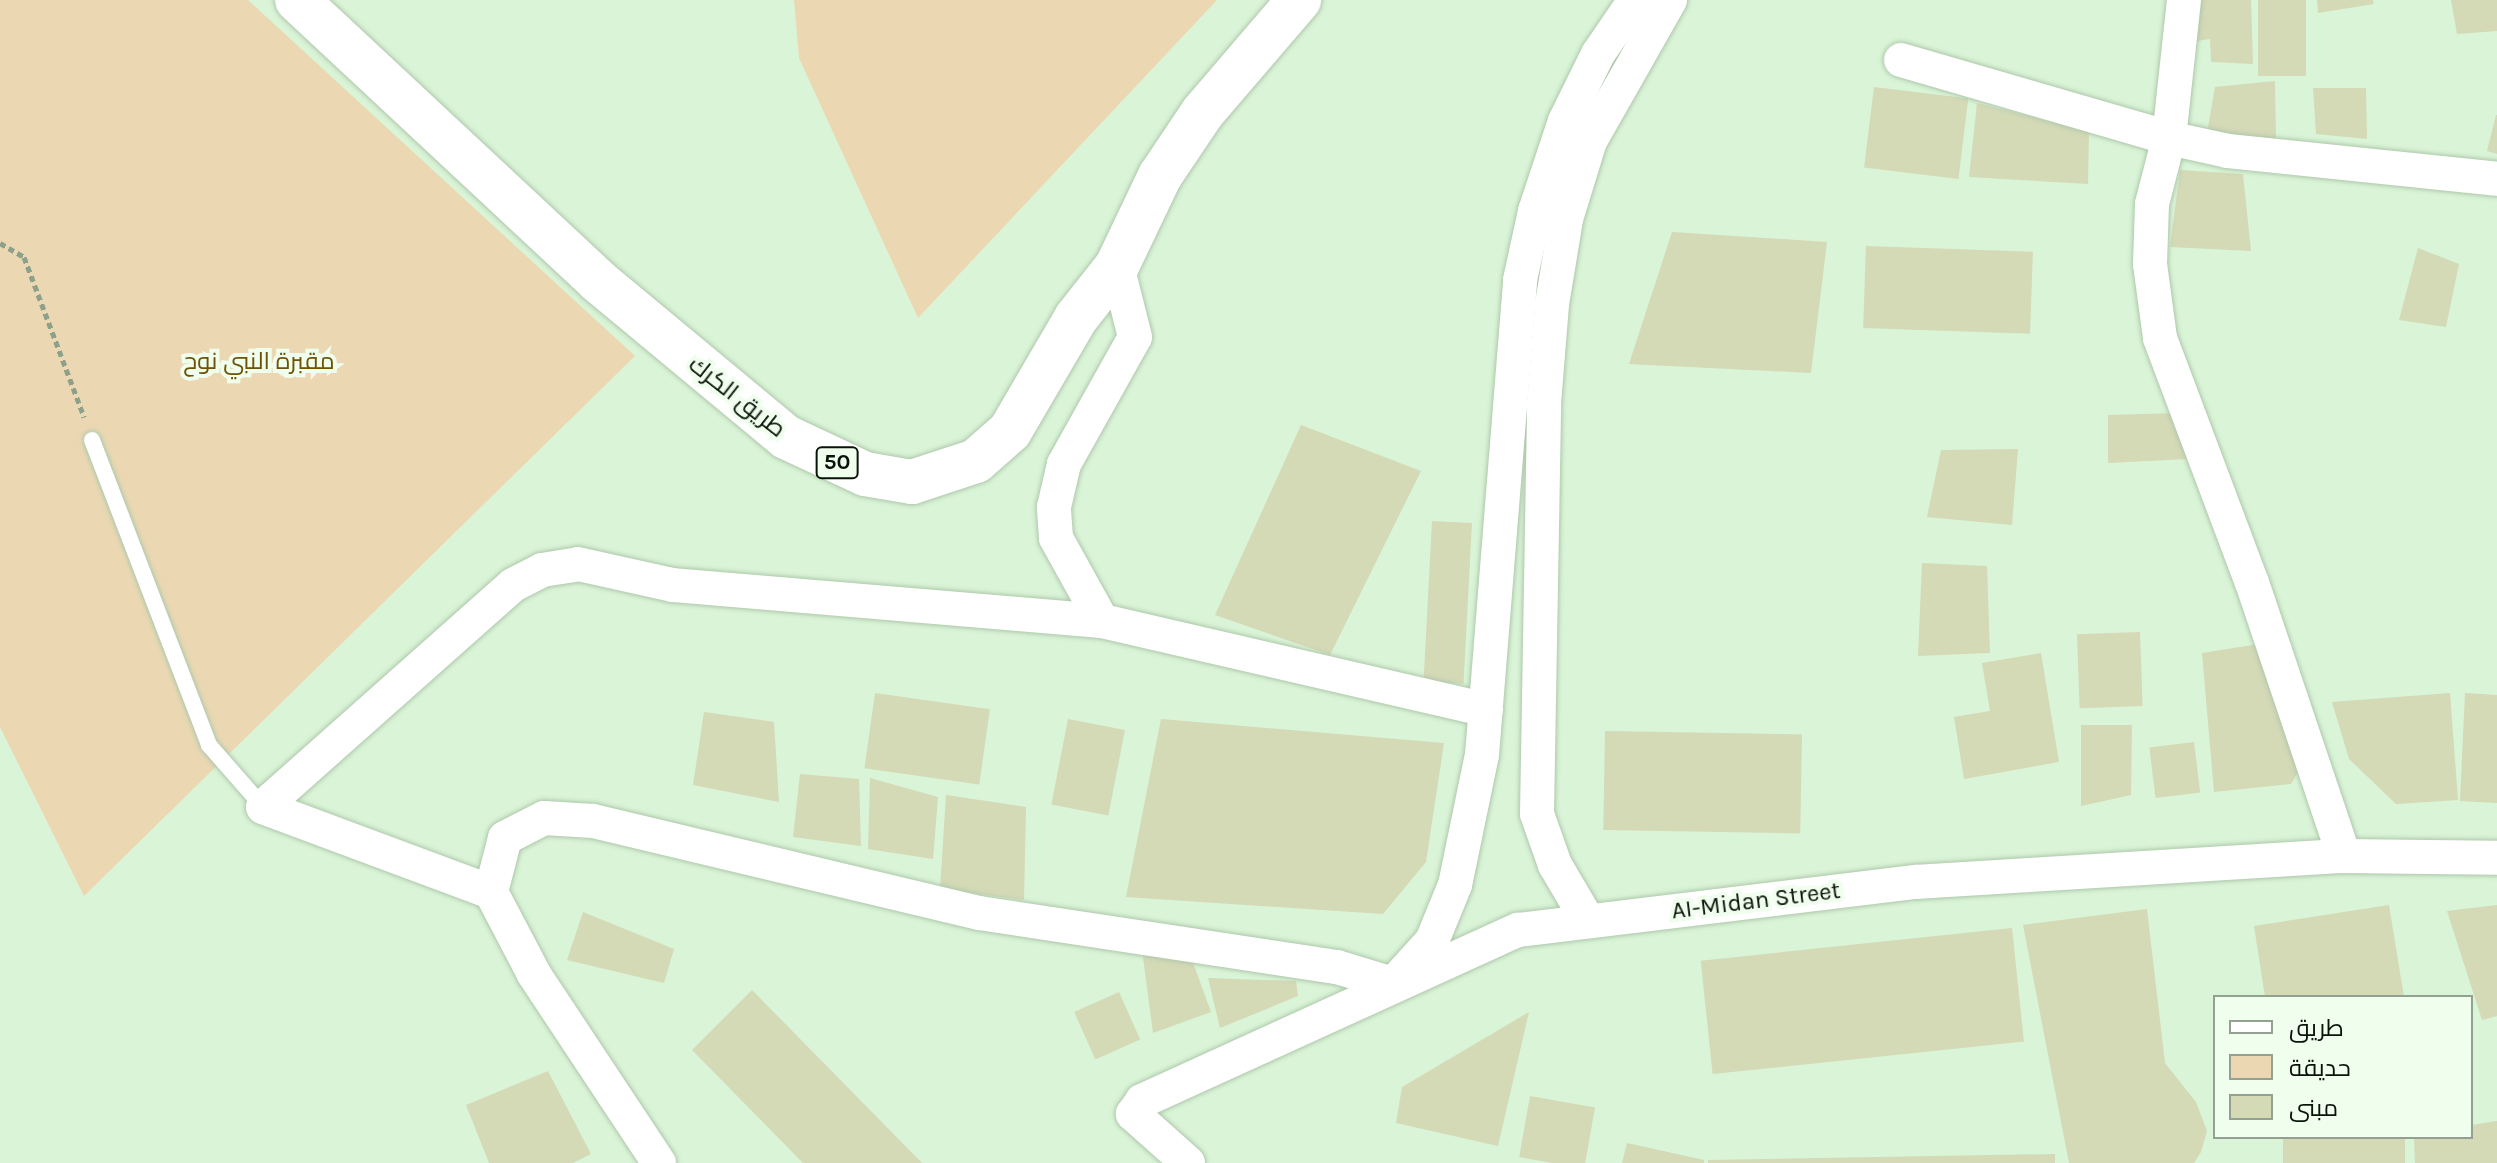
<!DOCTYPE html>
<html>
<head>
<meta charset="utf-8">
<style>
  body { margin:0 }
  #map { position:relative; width:2497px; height:1163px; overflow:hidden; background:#daf4d7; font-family:Karla,Cairo,sans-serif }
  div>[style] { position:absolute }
  .green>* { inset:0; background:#ebd8b3 }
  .building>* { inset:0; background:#d4d9b6; transform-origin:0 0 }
  .path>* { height:5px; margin-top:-2.5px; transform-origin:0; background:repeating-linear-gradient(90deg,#8ca08a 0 6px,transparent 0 10px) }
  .roads { filter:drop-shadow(0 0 2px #afc8ac) drop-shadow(0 0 2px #afc8ac) }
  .service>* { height:16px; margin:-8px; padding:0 8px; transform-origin:8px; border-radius:8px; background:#fff }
  .minor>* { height:34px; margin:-17px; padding:0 17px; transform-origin:17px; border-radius:17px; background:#fff }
  .primary>* { height:44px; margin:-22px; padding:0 22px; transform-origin:22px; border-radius:22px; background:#fff }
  span { translate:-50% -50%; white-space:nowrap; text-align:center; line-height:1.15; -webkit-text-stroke:8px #effeed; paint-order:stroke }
  .shield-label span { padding:2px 6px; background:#effeed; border:2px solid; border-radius:6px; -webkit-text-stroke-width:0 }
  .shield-label { font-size:22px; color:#0a1309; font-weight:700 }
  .park-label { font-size:24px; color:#6e5205 }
  .street-label { font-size:24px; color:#0a1309 }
  .legend { position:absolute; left:2213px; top:995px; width:260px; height:144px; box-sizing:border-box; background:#effeed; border:2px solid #93a092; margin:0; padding:10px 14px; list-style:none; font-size:24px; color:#0a1309 }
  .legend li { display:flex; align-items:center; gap:16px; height:40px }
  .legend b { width:40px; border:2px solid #93a092 }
</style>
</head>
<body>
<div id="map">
  <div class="green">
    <i style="clip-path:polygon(0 0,248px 0,635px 356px,84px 896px,0 727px)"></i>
    <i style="clip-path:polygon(794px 0,1217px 0,918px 318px,799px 58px)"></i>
  </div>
  <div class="building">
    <i style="clip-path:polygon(2191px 0,2251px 0,2253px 64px,2211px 62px,2210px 39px,2190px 42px)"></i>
    <i style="left:2258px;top:0;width:48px;height:76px"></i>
    <i style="clip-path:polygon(2317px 0,2373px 0,2374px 4px,2318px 13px)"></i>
    <i style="clip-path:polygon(2451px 0,2497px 0,2497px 31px,2457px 34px)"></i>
    <i style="clip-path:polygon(2275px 81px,2276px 139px,2207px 133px,2215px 87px)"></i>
    <i style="left:1874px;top:87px;width:95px;height:81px;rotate:7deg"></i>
    <i style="clip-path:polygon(2313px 88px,2366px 88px,2367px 139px,2316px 134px)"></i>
    <i style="clip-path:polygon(1977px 103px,2089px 131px,2088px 184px,1969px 177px)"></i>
    <i style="clip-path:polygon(2496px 115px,2497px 115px,2497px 154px,2487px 151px)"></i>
    <i style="clip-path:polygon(2180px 170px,2243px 174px,2251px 251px,2170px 247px)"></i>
    <i style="clip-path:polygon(1672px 232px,1827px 242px,1811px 373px,1629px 364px)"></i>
    <i style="left:1866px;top:246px;width:167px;height:82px;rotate:2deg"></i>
    <i style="clip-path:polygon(2418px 248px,2459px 264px,2446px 327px,2399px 320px)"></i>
    <i style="clip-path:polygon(2176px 413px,2188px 459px,2108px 463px,2108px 415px)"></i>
    <i style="clip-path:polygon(1301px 425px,1421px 471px,1330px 655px,1215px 615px)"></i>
    <i style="clip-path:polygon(2018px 449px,2012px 525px,1927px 517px,1941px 450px)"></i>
    <i style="left:1432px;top:521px;width:40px;height:161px;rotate:3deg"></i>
    <i style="clip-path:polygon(1922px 563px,1987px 566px,1990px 653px,1918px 656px)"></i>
    <i style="left:2140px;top:632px;width:74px;height:63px;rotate:88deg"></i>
    <i style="clip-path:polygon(2265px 643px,2303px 764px,2291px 784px,2214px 792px,2202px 653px)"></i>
    <i style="clip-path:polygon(2041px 653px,2059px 762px,1964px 779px,1954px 717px,1990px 711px,1982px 663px)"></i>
    <i style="left:875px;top:693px;width:116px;height:76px;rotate:8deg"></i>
    <i style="clip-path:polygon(2450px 693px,2458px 800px,2396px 804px,2349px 759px,2332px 702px)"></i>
    <i style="clip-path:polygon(2465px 693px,2497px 695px,2497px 803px,2460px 801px)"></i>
    <i style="clip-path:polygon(704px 712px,774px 722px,779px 802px,693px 785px)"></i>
    <i style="left:1068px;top:719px;width:58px;height:87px;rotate:11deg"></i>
    <i style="clip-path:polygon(1161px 719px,1444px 743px,1426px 862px,1383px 914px,1126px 897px)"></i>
    <i style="clip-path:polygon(2081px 725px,2132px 725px,2131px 795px,2081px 806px)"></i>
    <i style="left:1605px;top:731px;width:197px;height:99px;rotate:1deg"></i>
    <i style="left:2194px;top:742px;width:51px;height:45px;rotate:83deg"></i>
    <i style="clip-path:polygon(800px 774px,859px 779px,861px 846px,793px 837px)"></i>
    <i style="clip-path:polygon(870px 778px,938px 797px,933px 859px,868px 849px)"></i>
    <i style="clip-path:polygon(946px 795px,1026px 807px,1024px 900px,940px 889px)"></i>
    <i style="clip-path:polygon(2389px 905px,2404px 997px,2265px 997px,2254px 926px)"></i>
    <i style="clip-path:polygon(2497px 905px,2497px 1016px,2482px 1020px,2447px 911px)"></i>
    <i style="clip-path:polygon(2147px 909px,2165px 1063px,2196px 1102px,2207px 1131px,2201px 1152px,2194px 1163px,2069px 1163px,2023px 925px)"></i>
    <i style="clip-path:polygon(583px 912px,674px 949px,664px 983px,567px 960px)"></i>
    <i style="left:2012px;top:928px;width:114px;height:313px;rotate:84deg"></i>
    <i style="clip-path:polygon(1142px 950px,1191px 957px,1211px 1012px,1153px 1033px)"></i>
    <i style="clip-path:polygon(1208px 978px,1296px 981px,1298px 996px,1220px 1028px)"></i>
    <i style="clip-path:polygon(752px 990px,922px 1163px,803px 1163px,692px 1050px)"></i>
    <i style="left:1119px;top:992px;width:52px;height:49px;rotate:66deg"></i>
    <i style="clip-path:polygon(1529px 1012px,1498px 1146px,1396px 1123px,1402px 1087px)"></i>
    <i style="clip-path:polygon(548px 1071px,591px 1154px,573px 1163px,489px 1163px,466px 1105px)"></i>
    <i style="left:1530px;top:1096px;width:66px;height:62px;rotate:10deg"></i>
    <i style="clip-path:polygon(2497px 1121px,2497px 1163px,2415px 1163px,2414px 1137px,2471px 1137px,2471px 1125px)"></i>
    <i style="left:2283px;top:1137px;width:122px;height:26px"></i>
    <i style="clip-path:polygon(1627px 1143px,1704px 1160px,1704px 1163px,1622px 1163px)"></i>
    <i style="clip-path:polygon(2055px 1154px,2055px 1163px,1708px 1163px,1708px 1160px)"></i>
  </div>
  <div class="path">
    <i style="left:0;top:243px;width:28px;rotate:30deg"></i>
    <i style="left:24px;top:257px;width:171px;rotate:69.4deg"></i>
  </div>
  <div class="roads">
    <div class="service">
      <i style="left:92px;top:440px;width:327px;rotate:69deg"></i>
      <i style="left:209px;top:745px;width:82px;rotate:48.9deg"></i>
    </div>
    <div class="minor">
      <i style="left:1901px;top:60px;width:279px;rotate:16.2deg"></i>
      <i style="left:2169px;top:138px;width:139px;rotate:-83.8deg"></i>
      <i style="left:1102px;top:621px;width:95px;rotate:-119deg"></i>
      <i style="left:1056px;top:538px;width:31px;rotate:-94deg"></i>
      <i style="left:1054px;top:507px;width:44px;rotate:-76.9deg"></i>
      <i style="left:1064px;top:464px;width:145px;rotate:-60.8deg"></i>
      <i style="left:1135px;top:337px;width:73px;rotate:-104.2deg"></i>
      <i style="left:2344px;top:856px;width:288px;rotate:-108.6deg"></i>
      <i style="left:2252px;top:583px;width:262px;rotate:-110.6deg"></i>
      <i style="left:2160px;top:338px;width:75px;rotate:-97.7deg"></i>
      <i style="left:2150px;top:264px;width:60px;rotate:-88.1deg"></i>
      <i style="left:2152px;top:204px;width:68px;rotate:-75.6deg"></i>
      <i style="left:2169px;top:138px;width:60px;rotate:12.4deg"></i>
      <i style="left:2228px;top:151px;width:270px;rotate:5.9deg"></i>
      <i style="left:491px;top:892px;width:243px;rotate:-159.6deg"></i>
      <i style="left:263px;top:807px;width:334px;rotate:-41.6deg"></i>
      <i style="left:513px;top:585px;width:33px;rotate:-27deg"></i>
      <i style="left:542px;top:570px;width:36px;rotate:-9deg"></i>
      <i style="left:578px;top:564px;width:97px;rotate:12.5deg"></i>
      <i style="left:673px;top:585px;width:431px;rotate:4.8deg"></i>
      <i style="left:1102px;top:621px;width:394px;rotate:13deg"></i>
      <i style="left:1588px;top:921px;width:65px;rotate:-120.5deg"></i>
      <i style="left:1555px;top:865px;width:54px;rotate:-109.4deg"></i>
      <i style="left:1537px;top:814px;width:410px;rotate:-89deg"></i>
      <i style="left:1544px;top:404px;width:100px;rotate:-85.4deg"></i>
      <i style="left:1552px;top:304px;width:86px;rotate:-80.6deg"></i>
      <i style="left:1566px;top:219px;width:82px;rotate:-72.9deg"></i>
      <i style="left:1590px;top:141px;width:162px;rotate:-60.4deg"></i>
      <i style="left:659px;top:1163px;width:227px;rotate:-123.5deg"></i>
      <i style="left:534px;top:974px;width:93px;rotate:-117.7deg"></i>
      <i style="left:491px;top:892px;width:56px;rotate:-75.5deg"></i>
      <i style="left:505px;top:838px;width:44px;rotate:-27.1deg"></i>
      <i style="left:544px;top:818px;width:49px;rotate:3.5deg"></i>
      <i style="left:593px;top:821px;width:397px;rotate:13.4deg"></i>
      <i style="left:979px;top:913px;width:362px;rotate:8.6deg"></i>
      <i style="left:1337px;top:967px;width:59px;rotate:16.9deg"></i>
      <i style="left:1393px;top:984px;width:58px;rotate:-47.8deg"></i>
      <i style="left:1432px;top:941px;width:61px;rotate:-67.7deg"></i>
      <i style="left:1455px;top:885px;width:133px;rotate:-78.3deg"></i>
      <i style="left:1482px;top:755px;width:477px;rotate:-85.4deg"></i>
      <i style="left:1520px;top:280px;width:71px;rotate:-77.7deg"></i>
      <i style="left:1535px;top:211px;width:95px;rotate:-71.6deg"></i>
      <i style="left:1565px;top:121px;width:75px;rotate:-63.8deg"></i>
      <i style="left:1598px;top:54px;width:65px;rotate:-55.6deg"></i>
      <i style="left:1188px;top:1163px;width:74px;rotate:-138.3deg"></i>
      <i style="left:1133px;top:1114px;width:16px;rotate:-55deg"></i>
      <i style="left:1142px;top:1101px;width:413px;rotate:-24.5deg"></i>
      <i style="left:1518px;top:930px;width:400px;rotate:-6.9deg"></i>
      <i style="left:1915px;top:882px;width:430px;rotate:-3.5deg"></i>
      <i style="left:2344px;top:856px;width:153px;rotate:0.7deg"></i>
    </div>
    <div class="primary">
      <i style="left:297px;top:0;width:412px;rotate:43deg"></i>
      <i style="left:598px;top:281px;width:244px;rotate:39.7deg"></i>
      <i style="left:786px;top:437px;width:87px;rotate:25.1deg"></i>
      <i style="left:865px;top:474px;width:48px;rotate:9.7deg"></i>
      <i style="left:912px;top:482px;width:67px;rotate:-18.2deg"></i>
      <i style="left:976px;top:461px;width:45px;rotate:-41.4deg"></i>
      <i style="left:1010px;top:431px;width:131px;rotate:-59.7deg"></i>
      <i style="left:1076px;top:318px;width:66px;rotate:-51.7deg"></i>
      <i style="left:1117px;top:266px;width:100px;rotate:-64.5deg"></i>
      <i style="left:1160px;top:176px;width:77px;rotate:-56.1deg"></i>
      <i style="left:1203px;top:112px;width:148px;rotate:-49.4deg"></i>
    </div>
  </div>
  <div class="shield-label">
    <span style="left:837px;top:463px">50</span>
  </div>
  <div class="park-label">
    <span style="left:259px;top:362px">مقبرة النبي نوح</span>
  </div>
  <div class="street-label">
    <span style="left:737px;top:397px;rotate:38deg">طريق الكرك</span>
    <span style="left:1756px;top:901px;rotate:-7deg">AI-Midan Street</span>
  </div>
  <ul class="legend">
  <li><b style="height:10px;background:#fff"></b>طريق</li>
  <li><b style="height:22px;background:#ebd8b3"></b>حديقة</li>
  <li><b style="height:22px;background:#d4d9b6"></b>مبنى</li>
  </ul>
</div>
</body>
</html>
